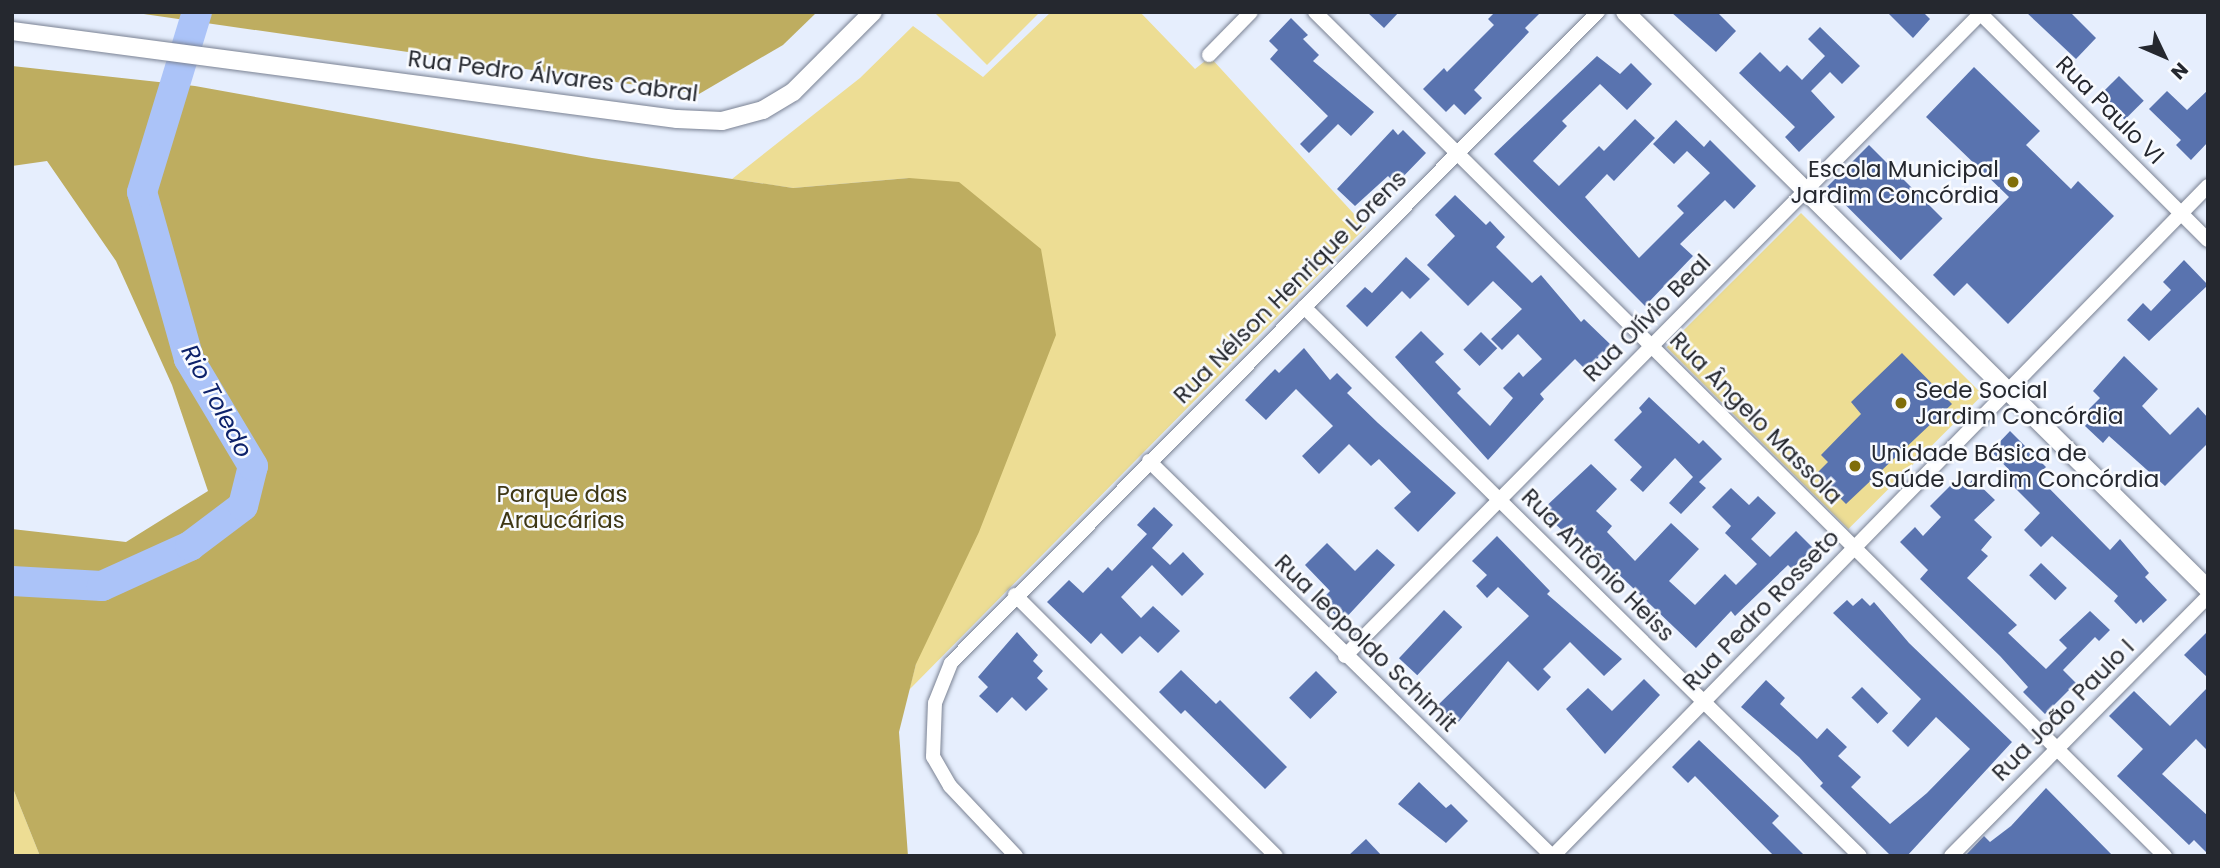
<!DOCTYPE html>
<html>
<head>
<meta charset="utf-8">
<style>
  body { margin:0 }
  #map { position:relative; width:2220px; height:868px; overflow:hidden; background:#e6eefd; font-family:Poppins,sans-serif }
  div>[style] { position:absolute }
  .green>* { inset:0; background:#eddd94; transform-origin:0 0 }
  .forest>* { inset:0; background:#bead60 }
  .river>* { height:30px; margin:-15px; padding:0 15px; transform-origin:15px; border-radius:15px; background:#abc3f8 }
  .building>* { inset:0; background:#5973af; transform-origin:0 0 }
  .roads { filter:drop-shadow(0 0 2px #7a8293) drop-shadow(0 0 2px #7a8293) }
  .minor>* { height:14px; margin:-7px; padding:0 7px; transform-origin:7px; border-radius:7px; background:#fff }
  .tertiary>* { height:18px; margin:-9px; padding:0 9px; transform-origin:9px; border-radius:9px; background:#fff }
  .dots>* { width:19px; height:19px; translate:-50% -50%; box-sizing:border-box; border:4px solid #f9fbff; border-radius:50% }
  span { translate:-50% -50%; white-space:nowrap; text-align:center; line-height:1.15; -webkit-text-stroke:5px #f9fbff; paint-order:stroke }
  .street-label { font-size:23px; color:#25282f }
  .poi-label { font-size:23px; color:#25282f }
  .right { translate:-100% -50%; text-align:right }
  .left { translate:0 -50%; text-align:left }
  .park-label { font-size:23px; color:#3e3715 }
  .water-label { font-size:24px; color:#0d226b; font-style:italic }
  .frame { position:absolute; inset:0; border:14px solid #25282f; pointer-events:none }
  .north { position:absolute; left:2129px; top:21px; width:70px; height:70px; -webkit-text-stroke:5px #f9fbff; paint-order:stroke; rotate:134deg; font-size:19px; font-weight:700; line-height:28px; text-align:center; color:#25282f }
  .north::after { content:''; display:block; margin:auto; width:24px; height:32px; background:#25282f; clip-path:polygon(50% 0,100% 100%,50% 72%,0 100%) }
</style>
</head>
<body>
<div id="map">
  <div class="green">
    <i style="clip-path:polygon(934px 12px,1040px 12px,987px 65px)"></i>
    <i style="clip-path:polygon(1051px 12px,1140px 12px,1195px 69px,1210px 57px,1366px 227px,909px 690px,916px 664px,909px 178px,793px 188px,732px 179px,860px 78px,913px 26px,983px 77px)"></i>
    <i style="left:1801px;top:213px;width:257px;height:190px;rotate:45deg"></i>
    <i style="clip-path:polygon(12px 786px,40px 856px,12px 856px)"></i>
  </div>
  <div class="forest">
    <i style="clip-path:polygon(130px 12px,817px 12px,783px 45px,699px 94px)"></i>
    <i style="clip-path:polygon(12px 66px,195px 86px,592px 158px,793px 188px,909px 178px,959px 182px,1041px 249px,1056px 335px,979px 532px,916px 664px,899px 732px,908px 856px,40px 856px,12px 786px,12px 529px,126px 542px,208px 491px,172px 385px,116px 261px,47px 161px,12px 166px)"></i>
  </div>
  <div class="river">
    <i style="left:12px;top:581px;width:90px;rotate:3.2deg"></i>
    <i style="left:102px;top:586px;width:97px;rotate:-24.4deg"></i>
    <i style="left:190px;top:546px;width:66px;rotate:-37deg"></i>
    <i style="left:243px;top:506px;width:41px;rotate:-76deg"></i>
    <i style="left:253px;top:466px;width:125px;rotate:-120.9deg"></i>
    <i style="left:189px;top:359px;width:173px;rotate:-105.7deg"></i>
    <i style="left:142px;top:192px;width:188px;rotate:-73deg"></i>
  </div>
  <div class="building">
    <i style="clip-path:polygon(1367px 12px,1399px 12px,1384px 28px)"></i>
    <i style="clip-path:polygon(1495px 12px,1541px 12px,1525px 28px,1529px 32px,1474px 90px,1482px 98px,1465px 115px,1454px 104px,1446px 112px,1423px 89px,1444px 68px,1447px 72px,1494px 25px,1488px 19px)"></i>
    <i style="clip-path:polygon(1671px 12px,1717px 12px,1736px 31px,1716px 52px)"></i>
    <i style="clip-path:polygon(1887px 12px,1923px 12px,1930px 19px,1913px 38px)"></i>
    <i style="clip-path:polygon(2026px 12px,2070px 12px,2096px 38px,2076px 59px)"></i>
    <i style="clip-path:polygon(1291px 18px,1308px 35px,1303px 39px,1319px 55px,1313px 61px,1374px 112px,1351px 136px,1338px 124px,1309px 153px,1300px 144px,1328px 116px,1270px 59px,1278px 50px,1269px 41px)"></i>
    <i style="clip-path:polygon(1820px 27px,1860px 66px,1842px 84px,1830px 72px,1811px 91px,1835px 117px,1799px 152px,1785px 137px,1795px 127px,1739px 73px,1760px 52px,1780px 72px,1787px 65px,1802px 80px,1825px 56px,1808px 39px)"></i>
    <i style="clip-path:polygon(1597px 56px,1620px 74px,1631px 63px,1652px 84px,1627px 110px,1600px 84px,1562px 121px,1567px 126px,1533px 161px,1559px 186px,1599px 146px,1604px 151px,1635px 119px,1655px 138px,1614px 181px,1607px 174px,1585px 197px,1639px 258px,1684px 213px,1677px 206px,1710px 173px,1687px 151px,1674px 164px,1653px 144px,1676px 120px,1704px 147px,1710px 140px,1756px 186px,1734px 209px,1725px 200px,1680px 244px,1693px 256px,1645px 306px,1494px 154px)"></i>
    <i style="clip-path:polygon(1974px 67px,2040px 131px,2026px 145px,2071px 189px,2078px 181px,2114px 216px,2008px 324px,1967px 283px,1954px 296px,1933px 275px,2009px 197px,1926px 117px)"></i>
    <i style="left:2119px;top:76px;width:35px;height:27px;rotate:45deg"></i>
    <i style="clip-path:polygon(2208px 90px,2208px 142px,2191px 160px,2176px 145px,2181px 140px,2149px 109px,2167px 91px,2187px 110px)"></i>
    <i style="clip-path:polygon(1393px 129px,1398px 135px,1403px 130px,1426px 153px,1396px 184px,1388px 176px,1355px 206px,1337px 189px)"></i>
    <i style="left:1869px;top:145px;width:104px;height:59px;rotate:45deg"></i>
    <i style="clip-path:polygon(1455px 195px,1486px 225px,1490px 221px,1505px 237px,1496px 247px,1532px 283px,1541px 275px,1581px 322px,1584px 319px,1611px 345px,1586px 370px,1575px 359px,1540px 394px,1544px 399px,1488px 460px,1395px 357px,1421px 331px,1444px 354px,1435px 362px,1461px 389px,1457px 393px,1490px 426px,1513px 398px,1503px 388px,1519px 372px,1523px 377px,1542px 359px,1518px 334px,1502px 350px,1491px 339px,1522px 309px,1493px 281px,1468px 306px,1427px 265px,1455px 236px,1435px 215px)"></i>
    <i style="clip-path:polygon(1406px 257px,1430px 279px,1410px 299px,1402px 291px,1367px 327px,1346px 306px,1365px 287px,1372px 293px)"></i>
    <i style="clip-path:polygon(2184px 260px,2208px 285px,2149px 341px,2127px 320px,2143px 303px,2151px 311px,2171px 290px,2163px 282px)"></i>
    <i style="left:1481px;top:332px;width:23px;height:25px;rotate:45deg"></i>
    <i style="clip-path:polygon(1304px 348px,1330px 380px,1337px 373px,1352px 388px,1347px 393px,1378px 423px,1456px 493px,1418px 532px,1394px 508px,1411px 492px,1379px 459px,1371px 466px,1349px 444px,1319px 474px,1302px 456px,1333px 426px,1296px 389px,1266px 420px,1245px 400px,1275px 369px,1279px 373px)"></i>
    <i style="clip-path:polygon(1902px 353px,1952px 404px,1846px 504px,1816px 474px,1828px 462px,1821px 455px,1861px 414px,1851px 402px)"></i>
    <i style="clip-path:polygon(2124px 356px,2158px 389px,2142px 406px,2170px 435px,2198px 407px,2208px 418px,2208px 443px,2165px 486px,2109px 436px,2103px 443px,2085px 426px,2093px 417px,2087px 411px,2100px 398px,2093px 391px)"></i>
    <i style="clip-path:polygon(1649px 397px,1699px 444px,1703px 440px,1722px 459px,1699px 482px,1706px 488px,1681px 514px,1669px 503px,1693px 477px,1675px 458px,1643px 492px,1630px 480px,1642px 467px,1614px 440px,1642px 412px,1639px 408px)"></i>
    <i style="clip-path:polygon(2010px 431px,2046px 467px,2037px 476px,2110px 550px,2120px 539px,2149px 573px,2145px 577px,2167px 600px,2143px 623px,2141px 619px,2136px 624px,2114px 601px,2118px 596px,2052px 536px,2041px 547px,2024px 530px,2040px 513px,2006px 479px,2012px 473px,1991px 451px)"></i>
    <i style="clip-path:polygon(1591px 464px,1617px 489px,1596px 511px,1612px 526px,1607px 532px,1635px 561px,1671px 523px,1699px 549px,1669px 581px,1695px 605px,1725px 574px,1736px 585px,1757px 564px,1725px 533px,1731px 526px,1712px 507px,1731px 488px,1749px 505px,1758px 496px,1776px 513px,1751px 539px,1770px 557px,1796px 531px,1813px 548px,1792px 569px,1788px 565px,1735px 616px,1731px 611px,1696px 648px,1591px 548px,1566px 528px,1563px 531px,1541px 511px)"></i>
    <i style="clip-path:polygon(1973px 479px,1995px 500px,1974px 520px,1992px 537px,1981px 550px,1988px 556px,1967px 578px,2017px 625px,2008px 633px,2046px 669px,2067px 648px,2059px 640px,2090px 611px,2110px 630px,2099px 641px,2095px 637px,2063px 670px,2076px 683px,2045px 714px,2023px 692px,2028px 687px,2000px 656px,1920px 579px,1928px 570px,1900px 542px,1915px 527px,1923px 536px,1941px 517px,1930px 506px,1956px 480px,1965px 488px)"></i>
    <i style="clip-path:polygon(1154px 507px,1173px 525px,1152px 548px,1170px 565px,1183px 552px,1204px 574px,1182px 596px,1152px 565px,1121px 597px,1141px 618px,1153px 606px,1180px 631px,1158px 653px,1140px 636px,1122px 654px,1101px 633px,1091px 644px,1047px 602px,1069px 580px,1083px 593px,1108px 567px,1112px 571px,1147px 534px,1137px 525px)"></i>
    <i style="clip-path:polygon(1497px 536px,1550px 591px,1547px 594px,1622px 659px,1604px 676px,1570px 642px,1543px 669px,1551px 677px,1538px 691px,1508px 661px,1457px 724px,1438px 705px,1529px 616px,1498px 587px,1487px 598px,1476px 586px,1487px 575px,1472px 561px)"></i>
    <i style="clip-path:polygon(1327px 543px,1355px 571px,1377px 549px,1395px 565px,1342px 622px,1321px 600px,1330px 591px,1305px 565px)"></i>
    <i style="left:2041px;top:563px;width:36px;height:17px;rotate:44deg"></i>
    <i style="clip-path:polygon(1862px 598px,1870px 606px,1874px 602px,1909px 643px,2012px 742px,1907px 856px,1891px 856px,1820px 786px,1823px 783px,1799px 757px,1741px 707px,1766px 680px,1785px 698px,1780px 704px,1817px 739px,1827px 728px,1847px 747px,1838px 756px,1861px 777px,1851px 787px,1890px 824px,1927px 793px,1970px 749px,1936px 717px,1908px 747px,1892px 731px,1921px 699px,1833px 613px,1847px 600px,1853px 606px)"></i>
    <i style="left:1444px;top:610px;width:25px;height:66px;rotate:43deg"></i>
    <i style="clip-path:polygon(2208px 631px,2208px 678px,2184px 655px)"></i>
    <i style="clip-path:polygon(1017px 632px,1038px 655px,1033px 661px,1043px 671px,1037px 678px,1048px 689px,1026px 711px,1012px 697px,997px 713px,979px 696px,988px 687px,978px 677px)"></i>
    <i style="clip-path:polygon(1181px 670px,1216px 704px,1220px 700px,1287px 767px,1265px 789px,1185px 710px,1181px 714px,1159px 692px)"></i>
    <i style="left:1316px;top:671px;width:30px;height:38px;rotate:45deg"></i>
    <i style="clip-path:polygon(1644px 679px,1660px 695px,1605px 754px,1566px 709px,1588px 688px,1612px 711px)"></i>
    <i style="left:1862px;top:687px;width:37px;height:15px;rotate:45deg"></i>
    <i style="clip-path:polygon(2208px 687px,2208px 751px,2196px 739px,2162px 774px,2208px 816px,2208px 854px,2194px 840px,2189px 845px,2117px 776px,2143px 749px,2109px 716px,2134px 691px,2170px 726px)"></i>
    <i style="clip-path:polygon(1699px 740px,1779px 816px,1772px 823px,1805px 856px,1774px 856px,1695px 776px,1688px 783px,1672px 767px)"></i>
    <i style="clip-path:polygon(1419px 782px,1446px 808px,1451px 804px,1468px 821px,1446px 843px,1398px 804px)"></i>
    <i style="clip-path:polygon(2046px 788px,2113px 856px,1965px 856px,1984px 836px,1990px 842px,2011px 826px)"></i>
    <i style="clip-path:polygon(1366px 839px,1382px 856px,1348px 856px)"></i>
  </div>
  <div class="roads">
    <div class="minor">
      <i style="left:1315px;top:12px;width:1198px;rotate:44.8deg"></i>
      <i style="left:1979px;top:12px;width:323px;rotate:44.9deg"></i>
      <i style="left:1209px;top:55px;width:60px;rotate:-45.7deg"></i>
      <i style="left:1304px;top:307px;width:781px;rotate:44.64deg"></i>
      <i style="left:1149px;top:461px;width:564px;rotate:44.43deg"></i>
      <i style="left:1015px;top:595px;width:369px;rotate:45deg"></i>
      <i style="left:1345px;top:656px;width:906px;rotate:-45.31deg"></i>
      <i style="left:1016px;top:856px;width:96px;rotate:-133.3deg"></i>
      <i style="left:950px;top:786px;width:34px;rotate:-120deg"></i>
      <i style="left:933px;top:757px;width:54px;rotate:-87.9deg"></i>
      <i style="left:935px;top:703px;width:43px;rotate:-68.2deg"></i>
      <i style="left:951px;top:663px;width:918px;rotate:-45.18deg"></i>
      <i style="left:1553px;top:856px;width:937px;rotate:-45.65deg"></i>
      <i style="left:1951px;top:856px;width:366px;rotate:-45.3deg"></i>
    </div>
    <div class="tertiary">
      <i style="left:1625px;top:12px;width:820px;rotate:44.7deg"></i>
      <i style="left:12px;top:31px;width:671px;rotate:7.54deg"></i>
      <i style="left:677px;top:119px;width:45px;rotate:2.5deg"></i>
      <i style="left:722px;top:121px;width:42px;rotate:-15deg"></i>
      <i style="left:763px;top:110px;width:35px;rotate:-31deg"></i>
      <i style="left:793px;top:92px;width:113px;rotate:-45deg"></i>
    </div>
  </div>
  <div class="dots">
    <i style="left:2013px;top:182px;background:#806e0a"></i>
    <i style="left:1901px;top:403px;background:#806e0a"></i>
    <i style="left:1855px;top:466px;background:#806e0a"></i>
  </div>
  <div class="street-label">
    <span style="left:553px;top:76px;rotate:7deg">Rua Pedro Álvares Cabral</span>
    <span style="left:2110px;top:110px;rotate:45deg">Rua Paulo VI</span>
    <span style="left:1290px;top:287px;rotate:-45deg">Rua Nélson Henrique Lorens</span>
    <span style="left:1647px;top:318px;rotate:-45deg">Rua Olívio Beal</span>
    <span style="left:1756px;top:418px;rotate:45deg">Rua Ângelo Massola</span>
    <span style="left:1598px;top:565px;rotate:45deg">Rua Antônio Heiss</span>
    <span style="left:1761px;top:610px;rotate:-46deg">Rua Pedro Rosseto</span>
    <span style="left:1366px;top:643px;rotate:44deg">Rua leopoldo Schimit</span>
    <span style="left:2063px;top:710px;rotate:-45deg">Rua João Paulo I</span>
  </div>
  <div class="poi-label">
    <span class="right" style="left:1999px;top:182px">Escola Municipal<br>Jardim Concórdia</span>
    <span class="left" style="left:1915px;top:403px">Sede Social<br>Jardim Concórdia</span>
    <span class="left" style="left:1871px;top:466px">Unidade Básica de<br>Saúde Jardim Concórdia</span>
  </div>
  <div class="park-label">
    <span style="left:562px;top:507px">Parque das<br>Araucárias</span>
  </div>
  <div class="water-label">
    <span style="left:217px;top:401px;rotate:62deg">Rio Toledo</span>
  </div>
  <div class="frame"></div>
  <div class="north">N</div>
</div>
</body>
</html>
